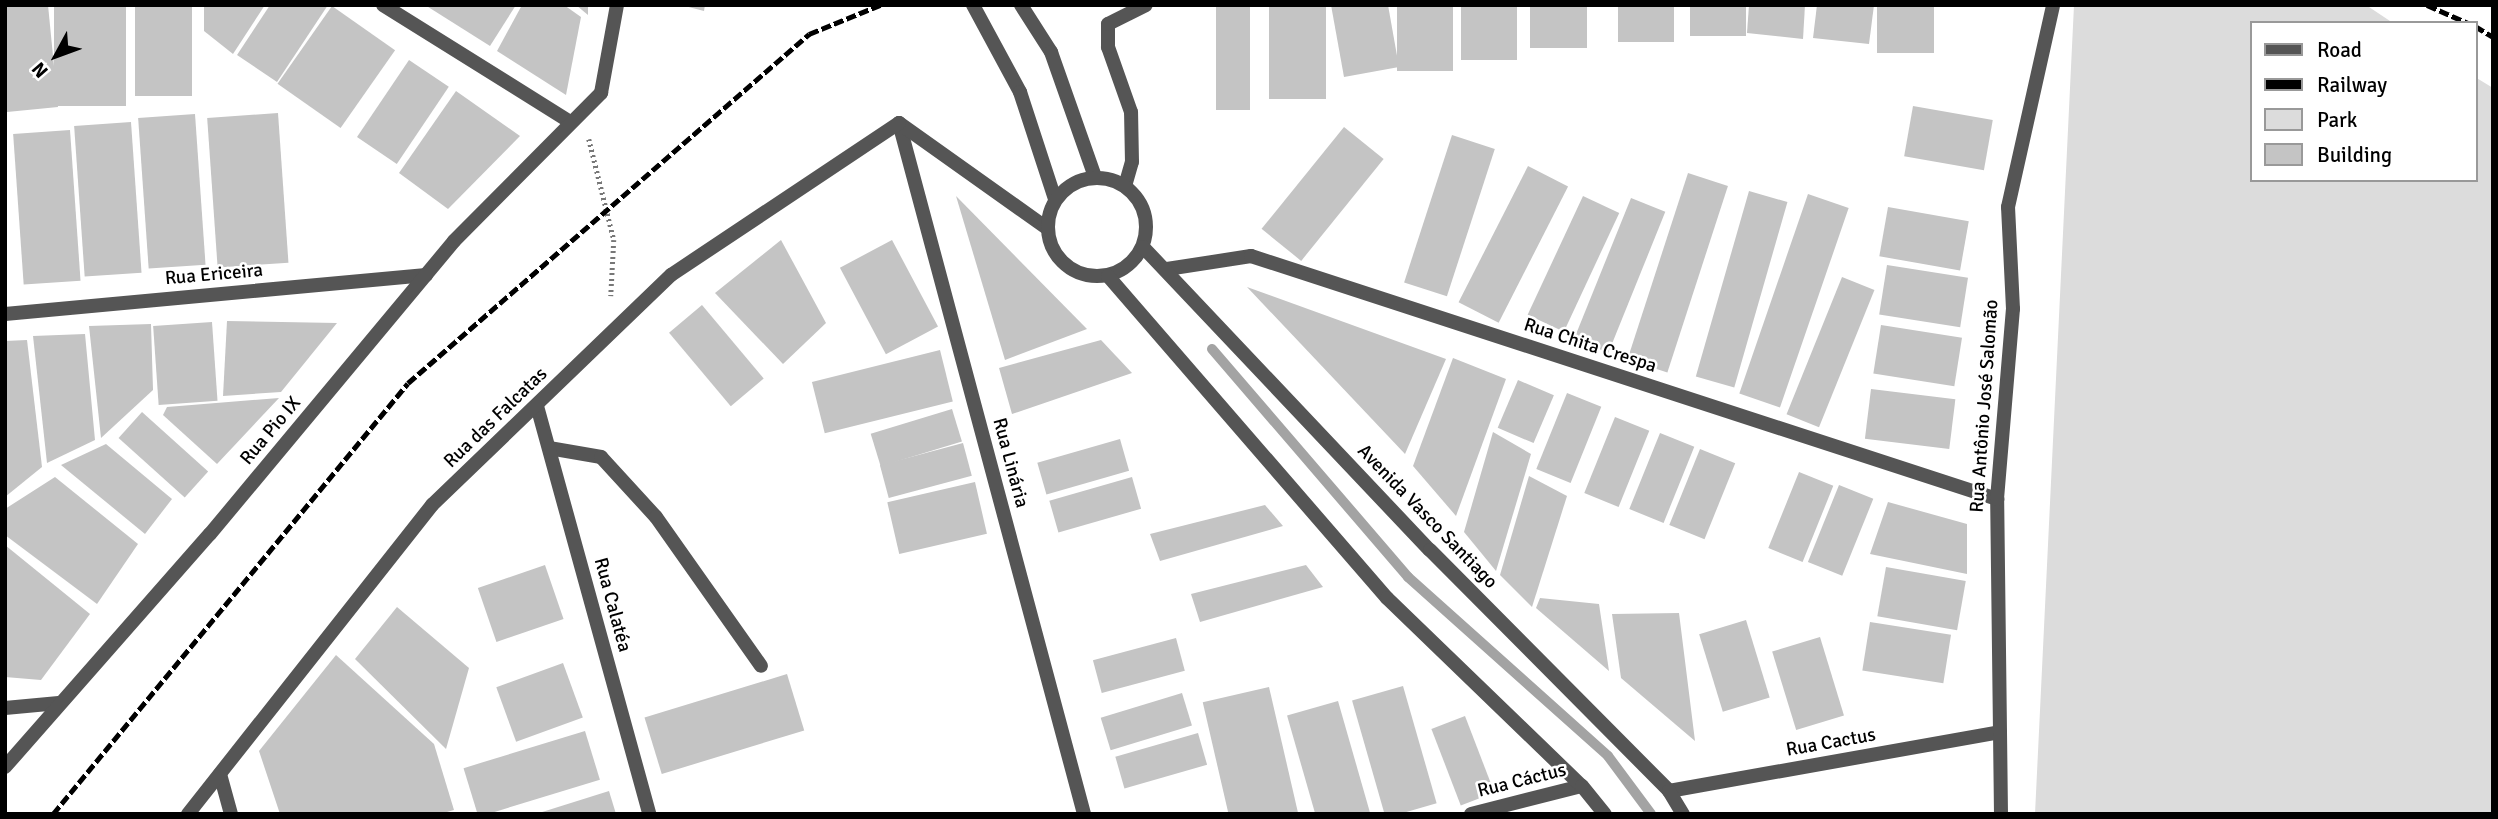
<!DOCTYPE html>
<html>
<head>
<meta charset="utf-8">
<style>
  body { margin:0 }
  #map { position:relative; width:2498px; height:819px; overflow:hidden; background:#fff; font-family:Signika,sans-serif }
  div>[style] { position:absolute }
  .green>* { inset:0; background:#dcdcdc }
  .stream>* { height:10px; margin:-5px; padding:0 5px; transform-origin:5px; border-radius:5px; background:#a3a3a3 }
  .building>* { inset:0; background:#c4c4c4; transform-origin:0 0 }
  .path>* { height:4.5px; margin-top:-2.25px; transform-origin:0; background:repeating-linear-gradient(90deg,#777 0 2px,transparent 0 5.5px) }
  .service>* { height:14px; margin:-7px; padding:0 7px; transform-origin:7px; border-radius:7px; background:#555 }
  .minor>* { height:14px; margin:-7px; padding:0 7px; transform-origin:7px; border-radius:7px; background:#555 }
  .tertiary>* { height:14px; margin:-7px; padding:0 7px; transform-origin:7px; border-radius:7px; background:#555 }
  .tertiary>.ring { margin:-7px; padding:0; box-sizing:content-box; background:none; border:14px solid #555; border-radius:50% }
  .rail>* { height:5px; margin-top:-2.5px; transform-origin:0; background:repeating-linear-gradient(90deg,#000 0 10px,transparent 0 13.5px) }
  span { translate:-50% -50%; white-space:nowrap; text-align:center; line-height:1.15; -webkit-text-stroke:5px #fff; paint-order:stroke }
  .street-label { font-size:19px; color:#000 }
  .frame { position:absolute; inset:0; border:7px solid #000; pointer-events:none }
  .legend { position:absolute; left:2250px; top:21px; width:228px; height:161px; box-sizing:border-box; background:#fff; border:2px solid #999; margin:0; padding:9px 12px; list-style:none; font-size:21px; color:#000 }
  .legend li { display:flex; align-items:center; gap:14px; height:35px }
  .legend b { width:35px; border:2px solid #999 }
  .north { position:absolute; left:21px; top:21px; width:70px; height:70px; -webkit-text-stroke:5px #fff; paint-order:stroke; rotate:229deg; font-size:19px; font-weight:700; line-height:28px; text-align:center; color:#000 }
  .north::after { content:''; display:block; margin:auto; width:24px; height:32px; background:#000; clip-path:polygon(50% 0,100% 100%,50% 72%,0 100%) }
</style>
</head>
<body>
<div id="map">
  <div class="green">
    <i style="clip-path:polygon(2074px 5px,2366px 5px,2393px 23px,2251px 23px,2251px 180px,2475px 180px,2475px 77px,2493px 88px,2493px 814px,2035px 814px)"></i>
  </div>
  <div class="stream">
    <i style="left:1212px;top:349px;width:301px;rotate:49.3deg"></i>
    <i style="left:1408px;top:577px;width:268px;rotate:41.8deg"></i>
    <i style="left:1608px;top:756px;width:72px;rotate:53.4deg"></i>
  </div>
  <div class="building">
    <i style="clip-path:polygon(5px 5px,48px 5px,58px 107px,7px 112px)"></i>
    <i style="left:54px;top:5px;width:72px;height:101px"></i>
    <i style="left:135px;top:5px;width:57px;height:91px"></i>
    <i style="clip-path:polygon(204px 5px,265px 5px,233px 54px,204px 31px)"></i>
    <i style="clip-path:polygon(270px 5px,328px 5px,277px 82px,237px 55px)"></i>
    <i style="clip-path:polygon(425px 5px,516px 5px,490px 46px)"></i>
    <i style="clip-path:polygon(522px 5px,564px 5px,581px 17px,566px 95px,497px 51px)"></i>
    <i style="clip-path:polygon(576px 5px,588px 5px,588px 15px)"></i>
    <i style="clip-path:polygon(681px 5px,705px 5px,704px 11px)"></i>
    <i style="left:1216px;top:5px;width:34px;height:105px"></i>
    <i style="left:1269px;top:5px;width:57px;height:94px"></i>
    <i style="clip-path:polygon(1331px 5px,1388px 5px,1399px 67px,1344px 77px)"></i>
    <i style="left:1397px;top:5px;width:56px;height:66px"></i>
    <i style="left:1461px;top:5px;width:56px;height:55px"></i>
    <i style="left:1530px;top:5px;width:57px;height:43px"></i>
    <i style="left:1618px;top:5px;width:56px;height:37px"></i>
    <i style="left:1690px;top:5px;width:56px;height:31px"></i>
    <i style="clip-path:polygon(1749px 5px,1805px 5px,1803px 39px,1747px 33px)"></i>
    <i style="clip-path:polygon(1817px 5px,1874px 5px,1869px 44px,1813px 38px)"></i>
    <i style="left:1877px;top:5px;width:57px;height:48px"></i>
    <i style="left:332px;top:6px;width:77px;height:95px;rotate:35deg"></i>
    <i style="left:409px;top:60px;width:48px;height:93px;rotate:34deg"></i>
    <i style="clip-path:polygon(456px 91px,520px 136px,448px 209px,399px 173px)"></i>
    <i style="left:1913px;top:106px;width:81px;height:51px;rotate:10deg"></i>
    <i style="left:278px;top:113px;width:150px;height:71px;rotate:86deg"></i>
    <i style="left:195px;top:114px;width:151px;height:57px;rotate:86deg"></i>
    <i style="left:131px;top:122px;width:151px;height:57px;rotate:86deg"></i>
    <i style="left:1344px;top:127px;width:51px;height:131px;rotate:39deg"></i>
    <i style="left:70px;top:130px;width:151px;height:57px;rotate:86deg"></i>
    <i style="left:1452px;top:135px;width:45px;height:155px;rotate:18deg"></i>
    <i style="left:1528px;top:166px;width:45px;height:153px;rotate:27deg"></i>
    <i style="left:1688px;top:173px;width:42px;height:196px;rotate:18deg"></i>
    <i style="left:1749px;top:191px;width:40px;height:193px;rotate:16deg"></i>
    <i style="left:1808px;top:194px;width:43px;height:211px;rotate:19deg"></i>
    <i style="clip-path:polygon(956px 196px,1087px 329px,1005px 360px)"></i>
    <i style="left:1583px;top:196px;width:40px;height:131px;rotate:25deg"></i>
    <i style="left:1631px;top:198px;width:37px;height:152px;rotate:22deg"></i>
    <i style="left:1888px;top:207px;width:82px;height:50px;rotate:10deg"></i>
    <i style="clip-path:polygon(781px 240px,826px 323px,783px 364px,715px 293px)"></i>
    <i style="left:892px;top:240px;width:98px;height:59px;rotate:62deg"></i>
    <i style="left:1887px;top:265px;width:82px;height:50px;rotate:9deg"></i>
    <i style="left:1842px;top:277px;width:35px;height:148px;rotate:22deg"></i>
    <i style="clip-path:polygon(1247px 287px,1446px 359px,1405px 454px)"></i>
    <i style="left:702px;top:305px;width:96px;height:43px;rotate:50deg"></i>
    <i style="clip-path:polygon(227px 321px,337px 323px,281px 392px,223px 396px)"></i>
    <i style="left:212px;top:322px;width:79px;height:59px;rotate:86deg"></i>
    <i style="clip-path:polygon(151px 324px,153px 390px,101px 438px,89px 326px)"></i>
    <i style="left:1881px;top:325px;width:82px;height:49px;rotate:9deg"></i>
    <i style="clip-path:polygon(85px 334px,95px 440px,47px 463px,33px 336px)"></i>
    <i style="clip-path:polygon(27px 340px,42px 467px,5px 497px,5px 341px)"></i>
    <i style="clip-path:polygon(1101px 340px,1132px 373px,1012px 414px,999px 368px)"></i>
    <i style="left:940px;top:350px;width:53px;height:132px;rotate:76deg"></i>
    <i style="clip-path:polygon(1453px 358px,1506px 379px,1456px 516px,1413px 466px)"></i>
    <i style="left:1518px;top:380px;width:39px;height:52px;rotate:23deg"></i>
    <i style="left:1871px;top:389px;width:85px;height:50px;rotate:7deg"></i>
    <i style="left:1567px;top:393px;width:37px;height:82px;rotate:22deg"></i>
    <i style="clip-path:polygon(279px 398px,217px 464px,163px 415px,167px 407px)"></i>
    <i style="left:952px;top:409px;width:34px;height:85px;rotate:73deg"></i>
    <i style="left:142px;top:412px;width:89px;height:35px;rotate:42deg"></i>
    <i style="left:1615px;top:417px;width:37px;height:82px;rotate:22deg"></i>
    <i style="clip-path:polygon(1493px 432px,1531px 454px,1496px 571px,1464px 532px)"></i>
    <i style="left:1660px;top:433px;width:37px;height:82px;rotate:22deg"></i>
    <i style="left:1120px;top:439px;width:33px;height:86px;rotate:74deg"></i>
    <i style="left:963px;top:443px;width:34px;height:86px;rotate:75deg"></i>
    <i style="clip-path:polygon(106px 444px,172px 499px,145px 534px,61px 465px)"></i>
    <i style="left:1700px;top:449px;width:38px;height:82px;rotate:22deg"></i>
    <i style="left:1799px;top:472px;width:37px;height:82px;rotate:22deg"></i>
    <i style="clip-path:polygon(1529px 476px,1567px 496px,1532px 607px,1500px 575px)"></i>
    <i style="clip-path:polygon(55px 477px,138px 544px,97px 604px,5px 535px,5px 509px)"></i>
    <i style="left:1132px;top:477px;width:33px;height:86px;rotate:74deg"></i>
    <i style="left:975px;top:482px;width:53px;height:90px;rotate:77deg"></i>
    <i style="left:1839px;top:485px;width:37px;height:83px;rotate:22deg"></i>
    <i style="clip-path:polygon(1888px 502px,1967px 524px,1967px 574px,1870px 554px)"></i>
    <i style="clip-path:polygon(1265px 505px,1283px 526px,1160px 561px,1150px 534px)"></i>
    <i style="clip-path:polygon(5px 545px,90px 614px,41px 680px,5px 677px)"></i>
    <i style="left:545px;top:565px;width:57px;height:71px;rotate:71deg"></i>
    <i style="clip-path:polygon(1306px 565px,1323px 587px,1200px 622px,1191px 594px)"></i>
    <i style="left:1886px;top:567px;width:81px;height:50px;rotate:10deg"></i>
    <i style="clip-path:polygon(1540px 598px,1599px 604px,1609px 671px,1536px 608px)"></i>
    <i style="clip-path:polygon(397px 607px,469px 668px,446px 749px,355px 659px)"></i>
    <i style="clip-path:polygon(1679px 613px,1695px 741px,1621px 678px,1612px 614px)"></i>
    <i style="left:1746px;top:620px;width:81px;height:49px;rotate:73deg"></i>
    <i style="left:1870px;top:622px;width:82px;height:49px;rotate:9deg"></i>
    <i style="left:1820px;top:637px;width:82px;height:50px;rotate:73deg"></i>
    <i style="left:1176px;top:638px;width:34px;height:86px;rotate:75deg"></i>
    <i style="clip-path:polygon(336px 655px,434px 744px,454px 810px,440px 814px,280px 814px,259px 751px)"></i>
    <i style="left:563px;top:663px;width:58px;height:71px;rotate:70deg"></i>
    <i style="left:787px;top:674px;width:59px;height:149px;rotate:73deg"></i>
    <i style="left:1403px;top:686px;width:122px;height:53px;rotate:74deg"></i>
    <i style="left:1269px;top:687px;width:130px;height:68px;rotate:77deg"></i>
    <i style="left:1182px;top:693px;width:34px;height:85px;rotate:73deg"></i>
    <i style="left:1338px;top:701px;width:117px;height:53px;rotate:74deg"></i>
    <i style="left:1465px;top:716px;width:82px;height:36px;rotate:69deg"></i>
    <i style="left:585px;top:731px;width:51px;height:127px;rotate:73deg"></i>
    <i style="left:1198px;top:733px;width:33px;height:86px;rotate:74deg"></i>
    <i style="clip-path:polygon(609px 791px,616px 814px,539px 814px,539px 813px)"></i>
  </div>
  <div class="path">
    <i style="left:589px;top:139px;width:104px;rotate:76.1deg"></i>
    <i style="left:614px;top:240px;width:56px;rotate:93.1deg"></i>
  </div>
  <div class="service">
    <i style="left:549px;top:448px;width:53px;rotate:9.8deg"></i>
    <i style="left:601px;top:457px;width:81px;rotate:47.5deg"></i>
    <i style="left:656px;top:517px;width:182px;rotate:54.8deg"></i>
  </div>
  <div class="minor">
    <i style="left:383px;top:5px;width:221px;rotate:32deg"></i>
    <i style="left:899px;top:123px;width:715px;rotate:75.01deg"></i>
    <i style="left:899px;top:123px;width:181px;rotate:35.4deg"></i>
    <i style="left:1125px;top:186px;width:25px;rotate:-74deg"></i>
    <i style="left:1132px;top:162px;width:50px;rotate:-91.1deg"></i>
    <i style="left:1131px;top:112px;width:69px;rotate:-109.5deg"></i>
    <i style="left:1108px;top:47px;width:23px;rotate:-90deg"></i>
    <i style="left:1108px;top:24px;width:42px;rotate:-26.6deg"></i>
    <i style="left:1167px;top:269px;width:85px;rotate:-8.8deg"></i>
    <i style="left:1251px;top:256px;width:785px;rotate:18.04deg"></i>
    <i style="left:5px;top:314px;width:423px;rotate:-5.3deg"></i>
    <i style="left:537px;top:406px;width:423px;rotate:74.6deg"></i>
    <i style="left:5px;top:708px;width:54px;rotate:-5.3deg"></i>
    <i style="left:5px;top:767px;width:310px;rotate:-48.7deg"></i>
    <i style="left:210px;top:534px;width:381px;rotate:-50.2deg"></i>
    <i style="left:454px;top:241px;width:209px;rotate:-45.2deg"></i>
    <i style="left:601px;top:93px;width:89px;rotate:-79.7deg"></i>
    <i style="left:220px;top:774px;width:41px;rotate:74.6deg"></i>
    <i style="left:1669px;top:791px;width:336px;rotate:-10.1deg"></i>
    <i style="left:188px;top:814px;width:394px;rotate:-51.7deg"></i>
    <i style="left:432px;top:505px;width:332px;rotate:-43.9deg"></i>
    <i style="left:671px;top:275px;width:274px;rotate:-33.7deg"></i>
    <i style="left:1471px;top:814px;width:114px;rotate:-14.2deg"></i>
    <i style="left:2001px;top:814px;width:315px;rotate:-90.7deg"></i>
    <i style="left:1997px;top:499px;width:191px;rotate:-85.2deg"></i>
    <i style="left:2013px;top:309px;width:102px;rotate:-92.8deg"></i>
    <i style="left:2008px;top:207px;width:207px;rotate:-77.4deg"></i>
  </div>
  <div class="tertiary">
    <i style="left:973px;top:5px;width:99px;rotate:61.6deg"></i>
    <i style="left:1020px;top:92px;width:113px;rotate:71.9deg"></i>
    <i style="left:1021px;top:5px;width:56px;rotate:57.4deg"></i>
    <i style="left:1051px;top:52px;width:133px;rotate:70.6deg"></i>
    <i class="ring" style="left:1048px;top:178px;width:84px;height:84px"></i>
    <i style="left:1143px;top:247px;width:417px;rotate:46.6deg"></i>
    <i style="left:1430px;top:550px;width:339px;rotate:45.2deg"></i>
    <i style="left:1669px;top:791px;width:27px;rotate:59deg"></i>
    <i style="left:1108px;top:276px;width:426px;rotate:49.1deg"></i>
    <i style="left:1387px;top:598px;width:271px;rotate:44deg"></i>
    <i style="left:1582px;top:786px;width:36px;rotate:51deg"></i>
  </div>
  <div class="rail">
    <i style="left:2427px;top:5px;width:45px;rotate:23.7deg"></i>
    <i style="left:2475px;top:26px;width:21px;rotate:31deg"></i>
    <i style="left:53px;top:814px;width:558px;rotate:-50.52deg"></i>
    <i style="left:408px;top:383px;width:532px;rotate:-41.03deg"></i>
    <i style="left:809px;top:34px;width:77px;rotate:-22.2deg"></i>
  </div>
  <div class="street-label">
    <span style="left:214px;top:275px;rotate:-5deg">Rua Ericeira</span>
    <span style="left:1590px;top:346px;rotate:18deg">Rua Chita Crespa</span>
    <span style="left:1985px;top:406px;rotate:-86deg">Rua Antônio José Salomão</span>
    <span style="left:496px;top:418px;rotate:-44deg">Rua das Falcatas</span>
    <span style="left:271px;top:431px;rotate:-50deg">Rua Pio IX</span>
    <span style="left:1010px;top:463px;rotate:75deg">Rua Linária</span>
    <span style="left:1427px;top:517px;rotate:46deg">Avenida Vasco Santiago</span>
    <span style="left:612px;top:605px;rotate:75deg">Rua Calatéa</span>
    <span style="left:1831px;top:743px;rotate:-10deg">Rua Cactus</span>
    <span style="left:1522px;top:781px;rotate:-14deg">Rua Cáctus</span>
  </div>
  <div class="frame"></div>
  <ul class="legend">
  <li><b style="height:9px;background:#555"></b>Road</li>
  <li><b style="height:9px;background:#000"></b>Railway</li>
  <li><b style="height:19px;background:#dcdcdc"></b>Park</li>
  <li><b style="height:19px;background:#c4c4c4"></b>Building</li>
  </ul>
  <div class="north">N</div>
</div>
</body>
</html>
